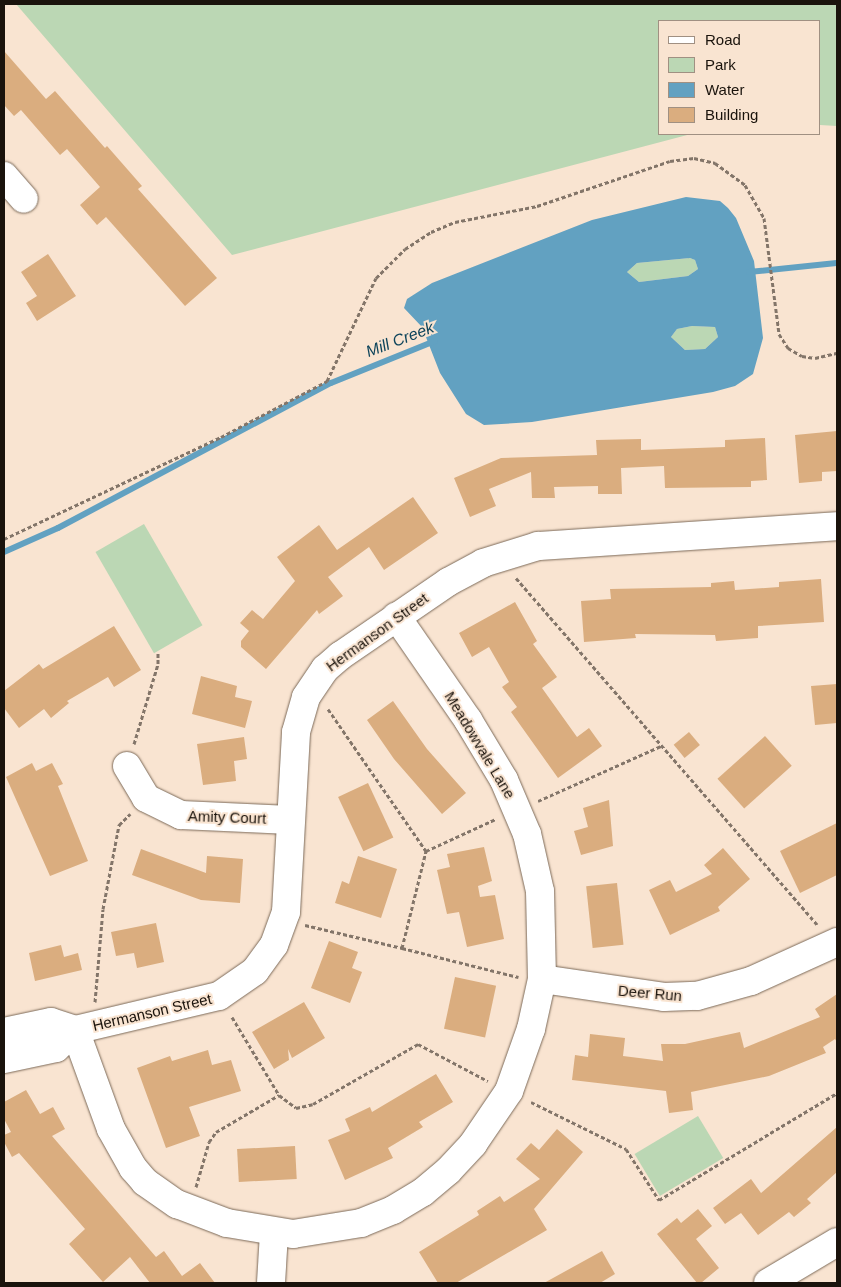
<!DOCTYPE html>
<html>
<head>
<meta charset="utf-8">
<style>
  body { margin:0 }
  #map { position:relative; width:841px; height:1287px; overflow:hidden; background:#f9e4d1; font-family:Helvetica,sans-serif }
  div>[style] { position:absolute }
  .green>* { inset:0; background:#bbd7b4; transform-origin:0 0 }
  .water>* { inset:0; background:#62a1c1 }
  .stream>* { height:6px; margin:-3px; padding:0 3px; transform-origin:3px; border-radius:3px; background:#62a1c1 }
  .building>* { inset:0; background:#daad7f; transform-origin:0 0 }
  .path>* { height:3px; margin-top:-1.5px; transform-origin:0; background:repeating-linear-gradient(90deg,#837569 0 4px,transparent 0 6.5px) }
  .roads { filter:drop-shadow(0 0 1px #7c6a59) drop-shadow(0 0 1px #7c6a59) }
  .minor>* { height:28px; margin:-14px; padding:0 14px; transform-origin:14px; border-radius:14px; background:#fff }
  span { translate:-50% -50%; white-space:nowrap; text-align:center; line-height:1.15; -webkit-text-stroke:4px #f9e4d1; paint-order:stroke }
  .street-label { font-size:15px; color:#1a130c }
  .water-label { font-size:16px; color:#0e445b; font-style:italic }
  .frame { position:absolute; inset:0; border:5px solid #1a130c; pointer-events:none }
  .legend { position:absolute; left:658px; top:20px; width:162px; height:115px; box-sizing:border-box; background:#f9e4d1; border:1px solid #a09082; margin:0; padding:6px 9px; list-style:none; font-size:15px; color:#1a130c }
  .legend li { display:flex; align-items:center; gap:10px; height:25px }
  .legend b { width:25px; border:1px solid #a09082 }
</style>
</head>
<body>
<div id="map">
  <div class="green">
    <i style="clip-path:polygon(16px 4px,837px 4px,837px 126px,820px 125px,820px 21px,660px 21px,660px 134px,691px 134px,232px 255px)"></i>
    <i style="clip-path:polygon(690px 258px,695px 260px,698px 269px,688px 276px,639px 282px,627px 272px,637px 263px)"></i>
    <i style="clip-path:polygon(692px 326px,715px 327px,718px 337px,705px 349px,685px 350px,671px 337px,677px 329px)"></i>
    <i style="left:144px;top:524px;width:117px;height:56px;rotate:60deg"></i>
    <i style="left:698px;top:1116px;width:49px;height:74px;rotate:59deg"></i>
  </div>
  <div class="water">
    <i style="clip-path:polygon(evenodd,686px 197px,720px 201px,728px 208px,736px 218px,754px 261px,763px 338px,753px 374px,735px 386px,713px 392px,532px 422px,484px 425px,466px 414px,440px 373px,422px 327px,404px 308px,407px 299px,432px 283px,592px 220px,686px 197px,690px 258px,695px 260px,698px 269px,688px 276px,639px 282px,627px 272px,637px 263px,690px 258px,686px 197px,692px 326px,715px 327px,718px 337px,705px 349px,685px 350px,671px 337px,677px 329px,692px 326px)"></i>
  </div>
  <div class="stream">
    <i style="left:749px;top:272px;width:88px;rotate:-5.8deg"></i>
    <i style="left:4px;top:552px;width:59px;rotate:-24deg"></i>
    <i style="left:58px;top:528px;width:309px;rotate:-28deg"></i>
    <i style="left:331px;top:383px;width:112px;rotate:-22deg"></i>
  </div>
  <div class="building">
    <i style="clip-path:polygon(4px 51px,46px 99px,55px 91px,105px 148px,107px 146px,142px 186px,138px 189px,217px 278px,185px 306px,106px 217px,97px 225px,80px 205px,100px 187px,67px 149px,60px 155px,21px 110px,14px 116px,4px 105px)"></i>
    <i style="clip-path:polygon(48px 254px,76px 296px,37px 321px,26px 303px,37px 296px,21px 272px)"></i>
    <i style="clip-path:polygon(837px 431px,837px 471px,822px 472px,822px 481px,799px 483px,795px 435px)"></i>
    <i style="clip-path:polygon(765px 438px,767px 480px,751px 481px,751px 487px,665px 488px,664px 466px,621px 468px,622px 494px,598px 494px,598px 486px,554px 487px,555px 498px,532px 498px,531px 472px,489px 489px,496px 506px,470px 517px,454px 478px,501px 458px,597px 455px,596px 440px,641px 439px,641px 450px,725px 447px,725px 440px)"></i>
    <i style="clip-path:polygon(413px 497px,438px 533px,384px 570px,369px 547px,328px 577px,343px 596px,319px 614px,317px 610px,266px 669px,241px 647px,241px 641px,249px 631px,240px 623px,252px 610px,263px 619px,295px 581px,277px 557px,319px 525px,337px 550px)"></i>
    <i style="clip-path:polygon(821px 579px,824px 622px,758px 626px,758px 638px,716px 641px,715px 635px,635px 634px,636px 638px,584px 642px,581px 601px,611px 599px,610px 589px,711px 587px,711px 583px,734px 581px,735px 590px,779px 587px,779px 582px)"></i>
    <i style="clip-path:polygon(515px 602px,537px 641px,533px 644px,557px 677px,542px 688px,577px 737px,589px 728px,602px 746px,558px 778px,511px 712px,517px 707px,502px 687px,509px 682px,489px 647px,472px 657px,459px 633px)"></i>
    <i style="clip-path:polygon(114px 626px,141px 670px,114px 687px,108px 677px,67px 701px,69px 703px,51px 718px,44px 709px,19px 728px,4px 708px,4px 691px,39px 664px,43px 669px)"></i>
    <i style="clip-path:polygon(201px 676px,237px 686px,235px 697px,252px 701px,245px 728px,192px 714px)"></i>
    <i style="clip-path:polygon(837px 684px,837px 723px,815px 725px,811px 686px)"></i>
    <i style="clip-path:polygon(393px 701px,427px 749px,466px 793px,442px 814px,394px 759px,367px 720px)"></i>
    <i style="left:689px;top:732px;width:17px;height:20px;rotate:50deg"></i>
    <i style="left:765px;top:736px;width:40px;height:64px;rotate:48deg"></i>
    <i style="clip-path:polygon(244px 737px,247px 759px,234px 761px,236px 781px,203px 785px,197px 744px)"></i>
    <i style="clip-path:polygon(32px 763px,36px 771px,52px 763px,63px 784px,58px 786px,88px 861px,50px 876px,6px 777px)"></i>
    <i style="left:368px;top:783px;width:60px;height:33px;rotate:65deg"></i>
    <i style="clip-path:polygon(609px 800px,613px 846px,581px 855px,574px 831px,588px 827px,583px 808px)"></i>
    <i style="clip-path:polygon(837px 823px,837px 875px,800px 893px,780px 851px)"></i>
    <i style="clip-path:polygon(484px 847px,492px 881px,478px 886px,480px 897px,495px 895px,504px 939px,467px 947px,459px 912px,447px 914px,437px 870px,450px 867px,447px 854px)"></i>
    <i style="clip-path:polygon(723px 848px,750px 879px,718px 907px,720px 911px,670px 935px,649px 890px,670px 880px,676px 892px,712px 874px,704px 865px)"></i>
    <i style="clip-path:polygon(141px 849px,206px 873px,207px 856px,243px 859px,240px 903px,201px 900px,132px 875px)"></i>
    <i style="clip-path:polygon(358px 856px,397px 869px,381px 918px,335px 903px,342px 881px,349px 884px)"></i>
    <i style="left:617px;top:883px;width:62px;height:31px;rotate:84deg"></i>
    <i style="clip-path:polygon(156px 923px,164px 962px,137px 968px,134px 953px,116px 956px,111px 932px)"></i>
    <i style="clip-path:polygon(329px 941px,358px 952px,352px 968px,362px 972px,350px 1003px,311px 988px)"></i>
    <i style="clip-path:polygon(61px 945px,64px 957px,78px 953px,82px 970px,35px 981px,29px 953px)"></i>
    <i style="left:455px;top:977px;width:42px;height:53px;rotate:12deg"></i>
    <i style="clip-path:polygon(837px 994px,837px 1042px,835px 1039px,823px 1047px,826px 1053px,769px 1076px,691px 1092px,693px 1110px,669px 1113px,666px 1091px,572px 1080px,575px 1055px,588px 1057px,590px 1034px,625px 1038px,623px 1056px,663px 1061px,661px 1044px,685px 1044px,740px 1032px,744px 1048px,820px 1017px,815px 1009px)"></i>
    <i style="clip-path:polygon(304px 1002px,325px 1038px,292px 1058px,288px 1049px,289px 1060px,274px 1069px,252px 1032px)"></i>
    <i style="clip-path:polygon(208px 1050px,212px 1065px,231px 1060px,241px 1091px,189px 1107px,200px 1136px,166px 1148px,137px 1068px,170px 1056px,172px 1061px)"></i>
    <i style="clip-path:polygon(436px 1074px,453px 1102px,419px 1122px,423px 1127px,388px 1148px,393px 1158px,345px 1180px,328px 1140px,350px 1131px,345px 1119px,370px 1107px,372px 1112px)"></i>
    <i style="clip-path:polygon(26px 1090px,40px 1114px,53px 1107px,65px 1129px,52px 1136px,156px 1257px,164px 1251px,182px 1276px,200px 1263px,215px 1283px,150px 1283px,130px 1257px,103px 1282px,69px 1244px,85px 1229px,19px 1153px,12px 1157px,4px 1142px,4px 1135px,11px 1132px,4px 1119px,4px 1102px)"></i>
    <i style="clip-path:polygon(837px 1127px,837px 1172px,807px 1199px,811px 1203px,794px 1217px,789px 1212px,758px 1235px,741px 1213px,725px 1224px,713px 1208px,751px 1179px,761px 1193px)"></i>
    <i style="clip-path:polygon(557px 1129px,583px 1152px,534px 1209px,547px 1230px,456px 1283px,438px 1283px,419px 1252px,479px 1215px,477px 1211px,500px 1196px,504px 1202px,540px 1179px,516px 1159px,531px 1143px,539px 1150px)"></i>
    <i style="left:295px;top:1146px;width:33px;height:58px;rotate:87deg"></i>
    <i style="clip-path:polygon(698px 1209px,712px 1226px,696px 1239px,719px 1268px,701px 1283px,697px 1283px,657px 1234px,677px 1218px,681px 1223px)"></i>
    <i style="clip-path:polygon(602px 1251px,615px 1274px,600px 1283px,544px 1283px)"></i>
  </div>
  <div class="path">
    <i style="left:4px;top:539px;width:240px;rotate:-25.2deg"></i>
    <i style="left:221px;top:437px;width:120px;rotate:-27.8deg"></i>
    <i style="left:327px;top:381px;width:114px;rotate:-64.6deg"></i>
    <i style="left:376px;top:278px;width:41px;rotate:-45deg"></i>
    <i style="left:405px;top:249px;width:31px;rotate:-33deg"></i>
    <i style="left:431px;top:232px;width:26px;rotate:-23deg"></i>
    <i style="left:455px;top:222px;width:84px;rotate:-11deg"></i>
    <i style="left:537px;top:206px;width:140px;rotate:-18.7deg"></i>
    <i style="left:670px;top:161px;width:24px;rotate:-7deg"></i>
    <i style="left:694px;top:158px;width:22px;rotate:13deg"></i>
    <i style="left:715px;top:163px;width:37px;rotate:36deg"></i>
    <i style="left:745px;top:185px;width:38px;rotate:60deg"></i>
    <i style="left:764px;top:218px;width:117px;rotate:82.6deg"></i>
    <i style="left:779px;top:334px;width:17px;rotate:57deg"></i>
    <i style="left:788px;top:348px;width:16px;rotate:30deg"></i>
    <i style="left:802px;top:356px;width:13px;rotate:9deg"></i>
    <i style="left:815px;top:358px;width:23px;rotate:-13deg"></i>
    <i style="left:516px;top:578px;width:459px;rotate:49deg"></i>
    <i style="left:328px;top:709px;width:173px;rotate:55.4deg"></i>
    <i style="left:426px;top:851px;width:77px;rotate:-24.6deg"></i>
    <i style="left:134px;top:744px;width:84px;rotate:-73.3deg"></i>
    <i style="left:158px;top:664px;width:13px;rotate:-90deg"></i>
    <i style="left:538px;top:801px;width:135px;rotate:-24.1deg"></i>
    <i style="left:305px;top:925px;width:100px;rotate:13.3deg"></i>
    <i style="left:402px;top:948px;width:100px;rotate:-76.1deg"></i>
    <i style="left:402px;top:948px;width:120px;rotate:14deg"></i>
    <i style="left:95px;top:1002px;width:93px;rotate:-85.1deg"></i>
    <i style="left:103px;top:909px;width:86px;rotate:-79.2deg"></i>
    <i style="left:119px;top:825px;width:16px;rotate:-45deg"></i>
    <i style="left:232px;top:1017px;width:91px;rotate:58.9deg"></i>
    <i style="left:531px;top:1102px;width:106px;rotate:26.3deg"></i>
    <i style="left:626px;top:1149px;width:61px;rotate:57.1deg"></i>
    <i style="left:659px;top:1200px;width:208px;rotate:-31deg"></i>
    <i style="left:196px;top:1187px;width:47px;rotate:-73.9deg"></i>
    <i style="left:209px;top:1142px;width:12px;rotate:-55deg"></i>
    <i style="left:216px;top:1132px;width:73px;rotate:-30.4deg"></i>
    <i style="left:279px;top:1095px;width:21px;rotate:37deg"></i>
    <i style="left:296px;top:1108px;width:17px;rotate:-13deg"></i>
    <i style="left:313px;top:1104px;width:121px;rotate:-29.7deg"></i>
    <i style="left:418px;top:1044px;width:79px;rotate:27.9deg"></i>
  </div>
  <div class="roads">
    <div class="minor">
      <i style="left:4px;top:176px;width:30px;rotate:49deg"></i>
      <i style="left:127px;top:766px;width:37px;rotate:59deg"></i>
      <i style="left:146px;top:798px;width:39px;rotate:26deg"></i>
      <i style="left:181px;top:815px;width:109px;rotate:2.6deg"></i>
      <i style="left:542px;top:979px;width:123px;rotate:8.4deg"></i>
      <i style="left:664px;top:997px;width:33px;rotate:-2deg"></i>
      <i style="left:697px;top:996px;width:56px;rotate:-15.5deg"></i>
      <i style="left:751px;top:981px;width:94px;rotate:-24.4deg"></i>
      <i style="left:75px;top:1030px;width:105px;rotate:70deg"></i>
      <i style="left:111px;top:1129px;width:45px;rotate:60.6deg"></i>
      <i style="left:133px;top:1168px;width:18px;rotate:49deg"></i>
      <i style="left:145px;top:1182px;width:39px;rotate:35deg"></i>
      <i style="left:177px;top:1204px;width:53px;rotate:20.8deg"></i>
      <i style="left:227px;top:1223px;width:67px;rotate:9.5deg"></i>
      <i style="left:293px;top:1234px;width:69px;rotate:-9.2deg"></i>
      <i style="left:361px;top:1223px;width:35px;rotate:-22deg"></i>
      <i style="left:393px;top:1210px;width:35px;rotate:-31deg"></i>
      <i style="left:423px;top:1192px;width:33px;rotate:-40deg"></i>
      <i style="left:448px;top:1171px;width:37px;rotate:-47deg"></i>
      <i style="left:473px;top:1144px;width:64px;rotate:-55.8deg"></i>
      <i style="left:509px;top:1091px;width:66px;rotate:-70.5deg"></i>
      <i style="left:531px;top:1029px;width:51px;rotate:-77.6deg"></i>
      <i style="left:542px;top:979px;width:88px;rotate:-91.3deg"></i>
      <i style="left:540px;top:891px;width:58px;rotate:-102.8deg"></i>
      <i style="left:527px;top:834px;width:59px;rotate:-113.1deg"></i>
      <i style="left:504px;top:780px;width:70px;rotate:-121deg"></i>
      <i style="left:468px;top:720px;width:126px;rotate:-124.7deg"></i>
      <i style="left:4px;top:1032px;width:48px;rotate:-12deg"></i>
      <i style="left:51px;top:1022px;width:25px;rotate:18deg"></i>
      <i style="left:4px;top:1059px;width:53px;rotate:-11.9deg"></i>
      <i style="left:56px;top:1048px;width:26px;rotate:-43deg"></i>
      <i style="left:75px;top:1030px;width:148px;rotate:-13.3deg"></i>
      <i style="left:219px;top:996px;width:44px;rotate:-34.8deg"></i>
      <i style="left:255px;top:971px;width:32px;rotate:-54deg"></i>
      <i style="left:274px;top:945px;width:35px;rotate:-70deg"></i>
      <i style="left:286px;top:912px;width:180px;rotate:-86.8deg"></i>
      <i style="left:296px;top:732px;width:36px;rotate:-74deg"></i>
      <i style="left:306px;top:697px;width:34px;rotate:-56deg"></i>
      <i style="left:325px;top:669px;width:20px;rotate:-41deg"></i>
      <i style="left:340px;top:656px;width:131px;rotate:-34.4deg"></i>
      <i style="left:448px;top:582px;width:40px;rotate:-28deg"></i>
      <i style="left:483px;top:563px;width:58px;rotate:-17.2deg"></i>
      <i style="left:538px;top:546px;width:300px;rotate:-3.8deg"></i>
      <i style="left:271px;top:1283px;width:50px;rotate:-86.6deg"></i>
      <i style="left:768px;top:1283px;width:80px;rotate:-30.7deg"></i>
    </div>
  </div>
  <div class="street-label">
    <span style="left:377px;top:632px;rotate:-36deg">Hermanson Street</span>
    <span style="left:480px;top:745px;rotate:59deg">Meadowvale Lane</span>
    <span style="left:227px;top:817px;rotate:2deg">Amity Court</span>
    <span style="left:650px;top:993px;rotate:5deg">Deer Run</span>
    <span style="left:152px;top:1012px;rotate:-13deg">Hermanson Street</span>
  </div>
  <div class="water-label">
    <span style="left:400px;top:340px;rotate:-21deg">Mill Creek</span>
  </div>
  <div class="frame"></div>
  <ul class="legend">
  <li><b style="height:6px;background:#fff"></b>Road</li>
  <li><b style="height:14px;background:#bbd7b4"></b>Park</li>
  <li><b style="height:14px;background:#62a1c1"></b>Water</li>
  <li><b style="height:14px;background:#daad7f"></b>Building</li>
  </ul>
</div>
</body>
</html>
